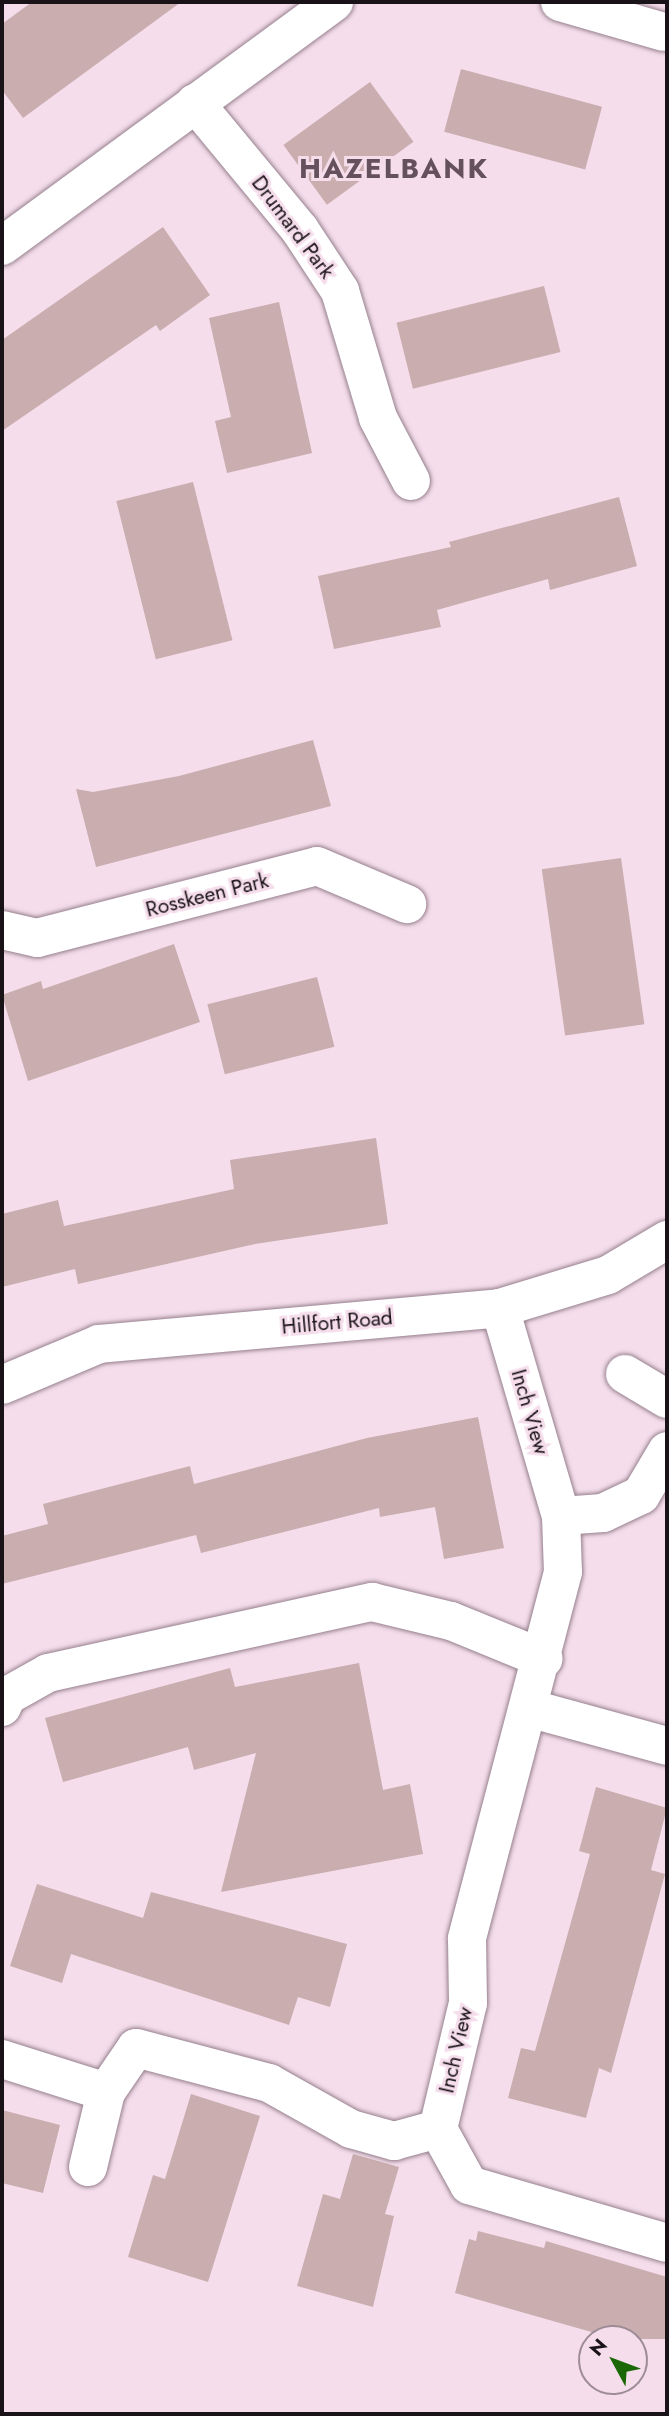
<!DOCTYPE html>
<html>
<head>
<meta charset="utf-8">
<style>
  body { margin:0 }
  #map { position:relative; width:669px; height:2416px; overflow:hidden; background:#f5ddeb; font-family:Jost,sans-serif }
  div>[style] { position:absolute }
  .building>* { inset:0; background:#c9adaf; transform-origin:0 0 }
  .roads { filter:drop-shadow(0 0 2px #96808d) drop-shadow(0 0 2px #96808d) }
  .minor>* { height:38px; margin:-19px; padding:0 19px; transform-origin:19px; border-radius:19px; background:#fff }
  span { translate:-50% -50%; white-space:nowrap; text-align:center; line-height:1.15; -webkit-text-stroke:6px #f5ddeb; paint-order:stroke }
  .street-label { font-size:21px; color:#191216 }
  .district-label { font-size:28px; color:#65515d; font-weight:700; letter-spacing:2px }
  .frame { position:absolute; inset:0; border:4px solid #191216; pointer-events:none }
  .north { position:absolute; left:578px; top:2325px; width:70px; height:70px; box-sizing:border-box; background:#f5ddeb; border:2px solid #9d8c96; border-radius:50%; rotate:311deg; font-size:19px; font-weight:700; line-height:28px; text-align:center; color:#191216 }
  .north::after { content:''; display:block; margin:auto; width:24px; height:32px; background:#196705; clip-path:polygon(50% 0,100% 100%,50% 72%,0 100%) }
</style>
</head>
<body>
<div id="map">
  <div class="building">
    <i style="clip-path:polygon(32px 2px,181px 2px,23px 118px,2px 90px,2px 24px)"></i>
    <i style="left:461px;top:69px;width:146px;height:65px;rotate:15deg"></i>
    <i style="left:370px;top:82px;width:74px;height:107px;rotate:54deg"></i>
    <i style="clip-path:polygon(163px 227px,210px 295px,160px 331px,156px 325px,2px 431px,2px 340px)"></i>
    <i style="left:544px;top:286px;width:68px;height:152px;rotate:76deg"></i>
    <i style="clip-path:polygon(279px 302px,312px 453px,227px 473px,215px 421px,231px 417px,209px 318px)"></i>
    <i style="left:193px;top:482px;width:163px;height:79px;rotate:76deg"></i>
    <i style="clip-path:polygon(619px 497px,637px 566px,550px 590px,548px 579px,437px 610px,441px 627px,334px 649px,318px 576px,451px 547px,449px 542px)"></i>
    <i style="clip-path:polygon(313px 740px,331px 806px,96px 867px,76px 789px,93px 792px,179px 776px)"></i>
    <i style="left:621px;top:858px;width:168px;height:80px;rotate:82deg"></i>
    <i style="clip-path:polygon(174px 944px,200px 1022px,28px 1081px,2px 995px,41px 981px,43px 989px)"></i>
    <i style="left:317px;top:977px;width:72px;height:113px;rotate:76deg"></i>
    <i style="clip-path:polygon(376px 1138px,388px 1224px,255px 1244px,78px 1284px,75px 1269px,2px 1287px,2px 1214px,58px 1200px,64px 1226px,234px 1189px,230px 1160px)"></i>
    <i style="clip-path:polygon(478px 1417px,504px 1548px,444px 1559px,435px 1507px,380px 1517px,379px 1508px,201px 1553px,196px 1535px,2px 1584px,2px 1536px,48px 1524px,43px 1504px,190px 1466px,194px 1484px,367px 1438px)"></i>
    <i style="clip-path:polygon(359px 1663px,383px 1790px,410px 1784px,423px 1854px,221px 1892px,256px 1753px,194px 1770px,188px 1747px,63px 1782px,45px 1718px,230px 1668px,235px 1687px)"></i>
    <i style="clip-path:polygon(596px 1787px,667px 1808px,651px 1870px,665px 1874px,611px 2073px,599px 2068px,586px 2118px,508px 2098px,521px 2048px,535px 2051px,590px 1854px,579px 1851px)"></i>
    <i style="clip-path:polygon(37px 1884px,143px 1918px,151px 1892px,347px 1944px,330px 2007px,298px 1997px,289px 2025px,71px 1954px,62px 1983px,10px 1966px)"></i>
    <i style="clip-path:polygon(191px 2094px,260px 2116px,208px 2282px,128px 2257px,153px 2175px,165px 2179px)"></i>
    <i style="clip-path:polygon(2px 2110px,60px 2125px,43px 2193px,2px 2183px)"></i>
    <i style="clip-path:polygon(353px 2154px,399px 2167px,385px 2214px,394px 2216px,373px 2307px,297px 2286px,323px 2194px,340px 2199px)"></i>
    <i style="clip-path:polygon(478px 2231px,544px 2248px,546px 2241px,667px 2277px,667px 2339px,616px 2339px,455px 2293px,469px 2239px,476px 2241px)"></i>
  </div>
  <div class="roads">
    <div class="minor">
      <i style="left:560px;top:2px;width:108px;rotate:16.1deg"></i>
      <i style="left:195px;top:103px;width:165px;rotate:50.4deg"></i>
      <i style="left:300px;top:230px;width:73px;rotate:56.7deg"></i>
      <i style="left:340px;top:291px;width:133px;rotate:73.3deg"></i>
      <i style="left:378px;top:418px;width:71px;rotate:62.4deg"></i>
      <i style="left:2px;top:246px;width:412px;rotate:-36.3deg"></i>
      <i style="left:2px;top:930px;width:36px;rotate:13deg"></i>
      <i style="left:37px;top:938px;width:289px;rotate:-14.4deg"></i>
      <i style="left:317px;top:866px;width:98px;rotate:22.9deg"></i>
      <i style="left:500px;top:1308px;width:217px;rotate:73.7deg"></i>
      <i style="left:561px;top:1516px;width:56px;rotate:88deg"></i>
      <i style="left:563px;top:1572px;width:379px;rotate:104.7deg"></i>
      <i style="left:467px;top:1939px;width:64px;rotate:89.1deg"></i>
      <i style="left:468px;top:2003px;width:130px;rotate:103.4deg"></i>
      <i style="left:438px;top:2129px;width:64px;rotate:61deg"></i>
      <i style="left:469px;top:2185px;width:206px;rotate:16.3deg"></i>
      <i style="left:625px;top:1374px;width:49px;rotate:30.8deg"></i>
      <i style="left:2px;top:1385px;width:105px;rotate:-22.9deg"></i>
      <i style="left:99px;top:1344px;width:403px;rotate:-5.1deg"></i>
      <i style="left:500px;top:1308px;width:113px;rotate:-17deg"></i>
      <i style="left:608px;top:1275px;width:69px;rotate:-30.7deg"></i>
      <i style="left:561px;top:1516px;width:42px;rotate:-4.1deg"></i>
      <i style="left:603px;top:1513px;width:42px;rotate:-25.3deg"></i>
      <i style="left:641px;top:1495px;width:51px;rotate:-59.4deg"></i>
      <i style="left:2px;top:1707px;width:12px;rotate:-66deg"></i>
      <i style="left:7px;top:1696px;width:47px;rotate:-29.3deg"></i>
      <i style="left:48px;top:1673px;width:332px;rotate:-12.4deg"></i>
      <i style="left:372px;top:1602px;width:81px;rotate:13.5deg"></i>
      <i style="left:451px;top:1621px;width:100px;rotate:22.2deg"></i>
      <i style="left:532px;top:1709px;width:140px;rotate:15.3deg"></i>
      <i style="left:2px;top:2059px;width:109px;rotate:17.6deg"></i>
      <i style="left:88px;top:2167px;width:77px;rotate:-76.5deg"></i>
      <i style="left:106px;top:2092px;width:53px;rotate:-55.7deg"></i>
      <i style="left:136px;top:2048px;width:138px;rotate:14.7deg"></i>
      <i style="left:269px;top:2083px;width:94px;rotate:29.3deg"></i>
      <i style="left:351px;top:2129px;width:45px;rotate:15.6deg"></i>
      <i style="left:394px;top:2141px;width:46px;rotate:-15.3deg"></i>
    </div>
  </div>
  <div class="street-label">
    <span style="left:293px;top:227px;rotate:53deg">Drumard Park</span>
    <span style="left:207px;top:895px;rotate:-14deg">Rosskeen Park</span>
    <span style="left:337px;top:1322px;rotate:-5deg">Hillfort Road</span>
    <span style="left:530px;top:1412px;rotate:74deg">Inch View</span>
    <span style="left:456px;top:2050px;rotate:-77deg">Inch View</span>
  </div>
  <div class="district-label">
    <span style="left:394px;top:169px">HAZELBANK</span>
  </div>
  <div class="frame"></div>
  <div class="north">N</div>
</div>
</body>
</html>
